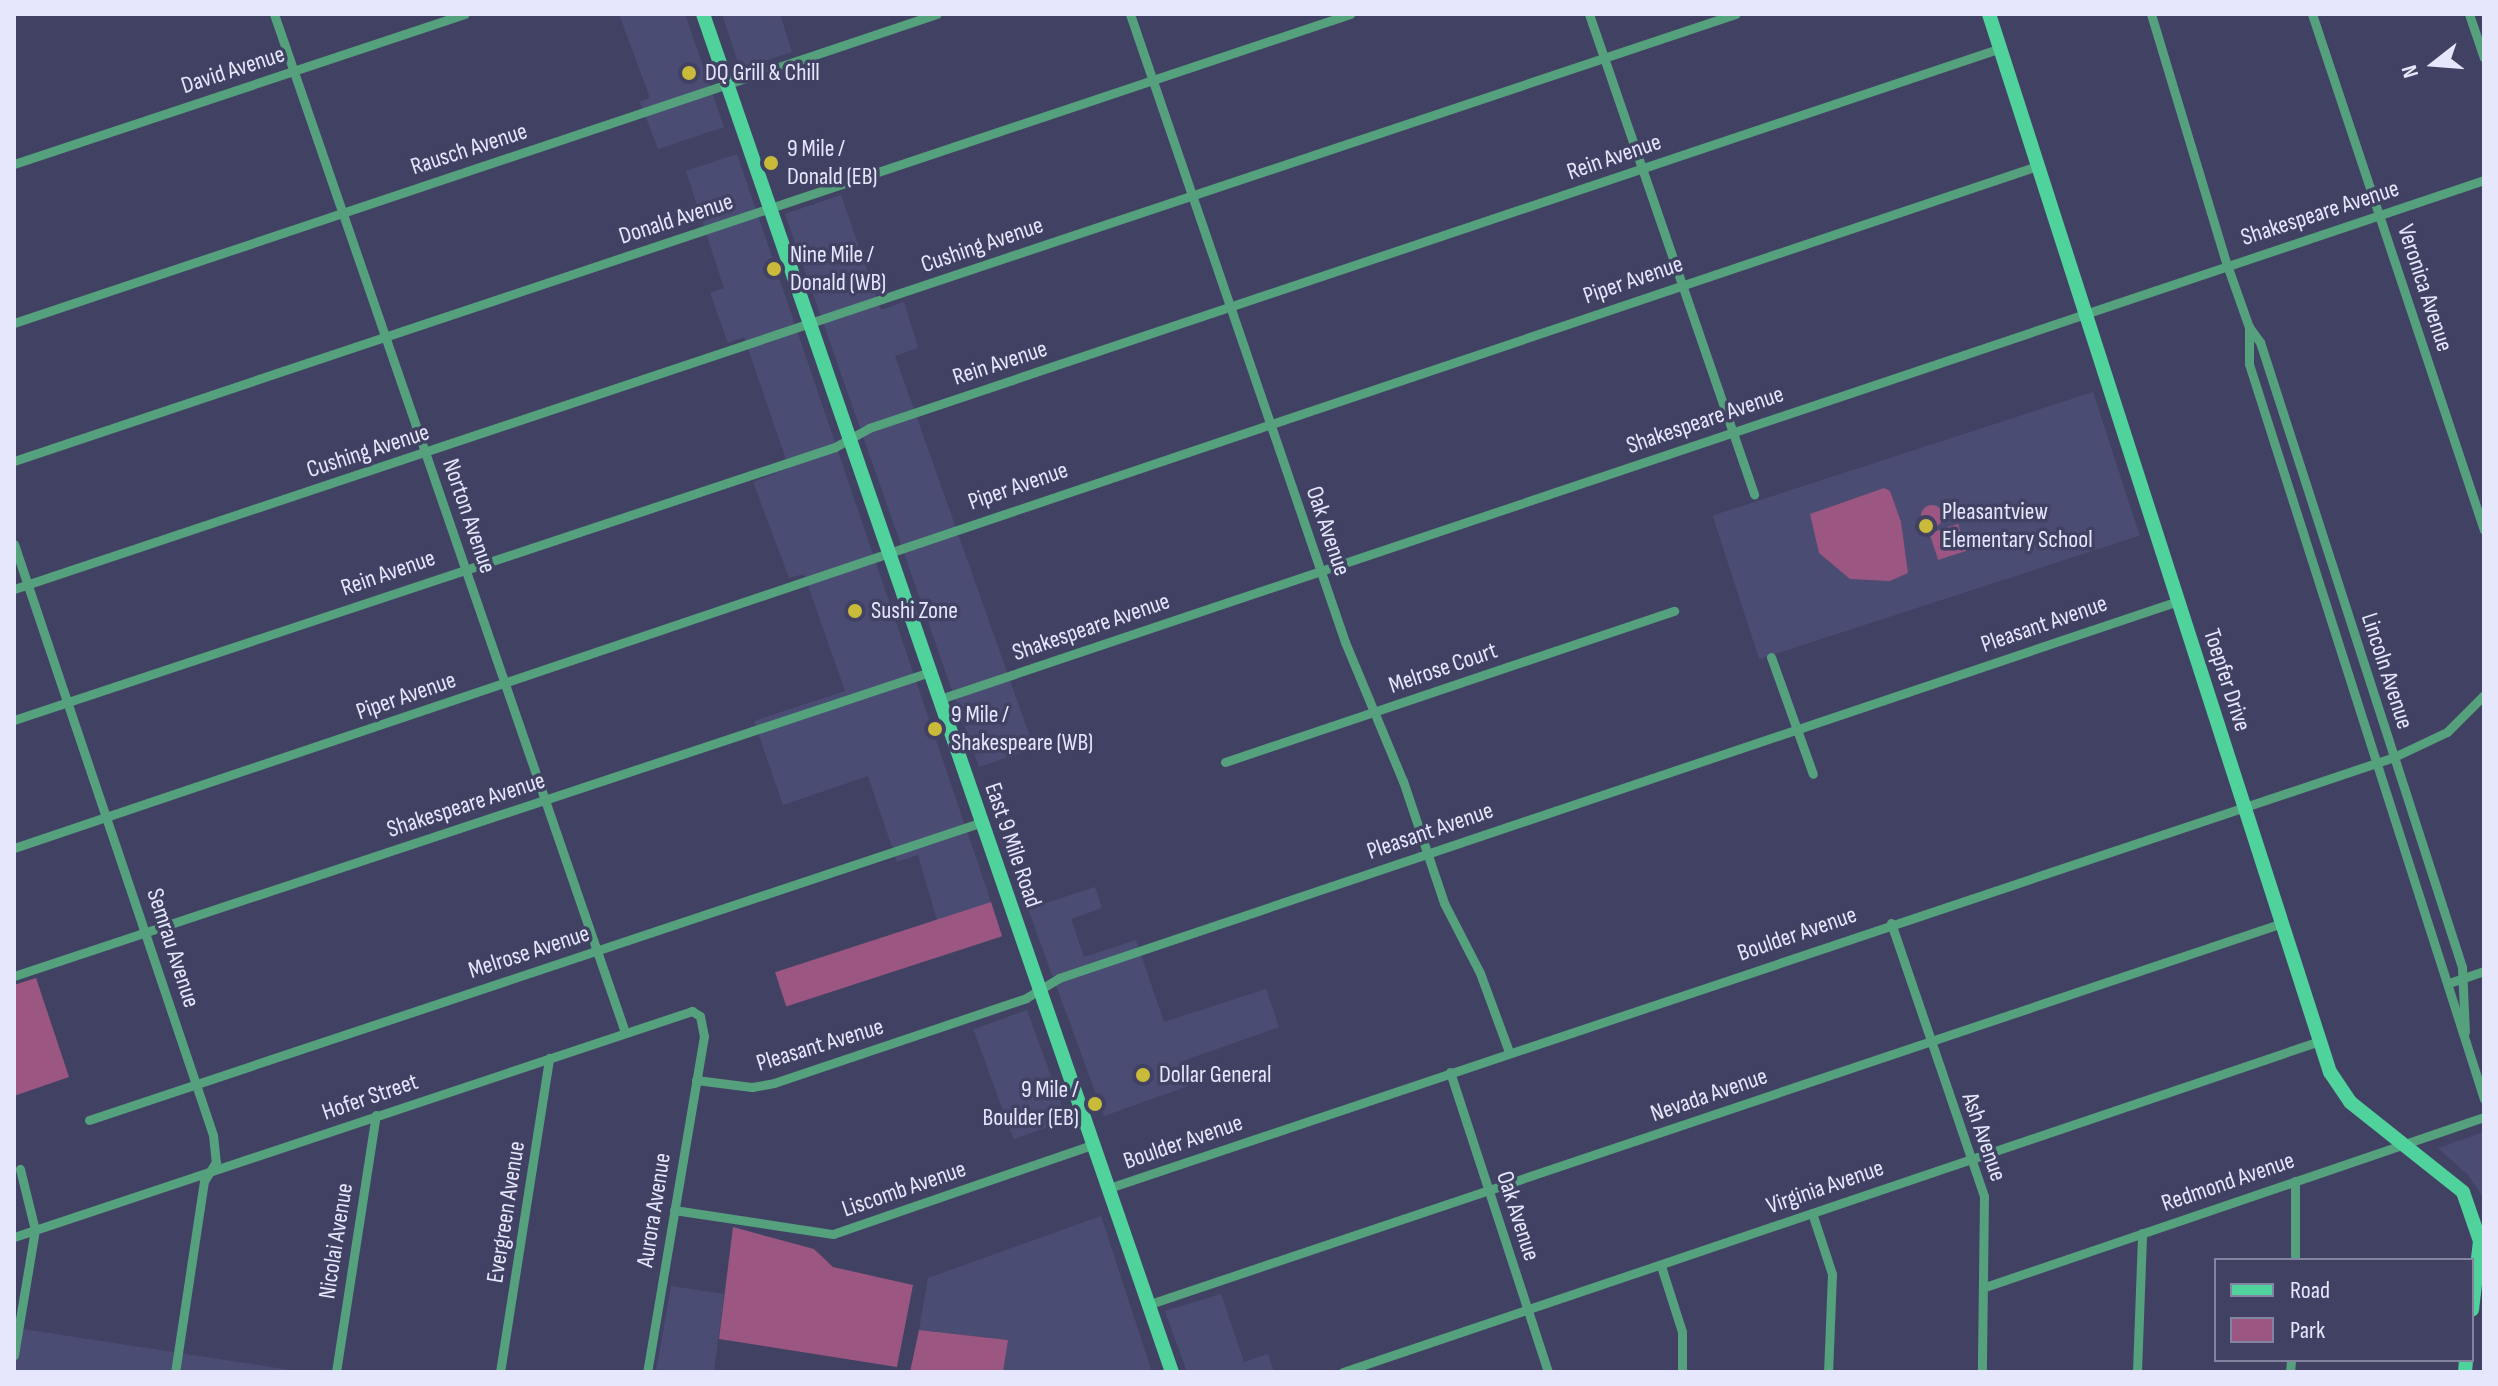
<!DOCTYPE html>
<html>
<head>
<meta charset="utf-8">
<style>
  body { margin:0 }
  #map { position:relative; width:2498px; height:1386px; overflow:hidden; background:#414263; font-family:"Sofia Sans Condensed",sans-serif }
  div>[style] { position:absolute }
  .built>* { inset:0; background:#4b4c73; transform-origin:0 0 }
  .green>* { inset:0; background:#9b5682; transform-origin:0 0 }
  .round { border-radius:50% }
  .street>* { height:9px; margin:-4.5px; padding:0 4.5px; transform-origin:4.5px; border-radius:4.5px; background:#55a07d }
  .secondary>* { height:14px; margin:-7px; padding:0 7px; transform-origin:7px; border-radius:7px; background:#4fd29b }
  .dots>* { width:22px; height:22px; translate:-50% -50%; box-sizing:border-box; border:4px solid #414263; border-radius:50% }
  span { translate:-50% -50%; white-space:nowrap; text-align:center; line-height:1.15; -webkit-text-stroke:7px #414263; paint-order:stroke }
  .street-label { font-size:24px; color:#e6e7fc }
  .poi-label { font-size:24px; color:#e6e7fc }
  .left { translate:0 -50%; text-align:left }
  .right { translate:-100% -50%; text-align:right }
  .frame { position:absolute; inset:0; border:16px solid #e6e7fc; pointer-events:none }
  .legend { position:absolute; left:2214px; top:1258px; width:260px; height:104px; box-sizing:border-box; background:#414263; border:2px solid #8384a0; margin:0; padding:10px 14px; list-style:none; font-size:24px; color:#e6e7fc }
  .legend li { display:flex; align-items:center; gap:16px; height:40px }
  .legend b { width:40px; border:2px solid #8384a0 }
  .north { position:absolute; left:2394px; top:24px; width:80px; height:80px; -webkit-text-stroke:6px #414263; paint-order:stroke; rotate:253deg; font-size:22px; font-weight:700; line-height:32px; text-align:center; color:#e6e7fc }
  .north::after { content:''; display:block; margin:auto; width:28px; height:36px; background:#e6e7fc; clip-path:polygon(50% 0,100% 100%,50% 72%,0 100%) }
</style>
</head>
<body>
<div id="map">
  <div class="built">
    <i style="clip-path:polygon(619px 14px,685px 14px,724px 127px,658px 149px,640px 102px,650px 98px)"></i>
    <i style="clip-path:polygon(722px 14px,780px 14px,792px 52px,740px 69px)"></i>
    <i style="clip-path:polygon(737px 154px,991px 902px,937px 920px,918px 855px,897px 862px,868px 776px,783px 805px,754px 721px,845px 691px,804px 574px,789px 578px,753px 482px,789px 468px,744px 337px,728px 343px,710px 293px,724px 288px,686px 171px)"></i>
    <i style="clip-path:polygon(841px 195px,881px 310px,904px 302px,918px 348px,895px 356px,1034px 748px,979px 767px,785px 214px)"></i>
    <i style="left:2093px;top:392px;width:151px;height:400px;rotate:72deg"></i>
    <i style="clip-path:polygon(1095px 887px,1102px 908px,1071px 919px,1084px 957px,1136px 940px,1164px 1022px,1266px 989px,1279px 1027px,1180px 1062px,1188px 1086px,1104px 1116px,1028px 909px)"></i>
    <i style="left:1027px;top:1010px;width:117px;height:57px;rotate:70deg"></i>
    <i style="clip-path:polygon(2484px 1132px,2484px 1199px,2469px 1176px,2438px 1148px)"></i>
    <i style="clip-path:polygon(1101px 1216px,1152px 1372px,1003px 1372px,1008px 1340px,919px 1330px,928px 1278px)"></i>
    <i style="clip-path:polygon(671px 1286px,724px 1294px,714px 1372px,656px 1372px)"></i>
    <i style="clip-path:polygon(1221px 1294px,1244px 1362px,1268px 1354px,1274px 1372px,1187px 1372px,1165px 1311px)"></i>
    <i style="clip-path:polygon(14px 1328px,29px 1330px,303px 1372px,14px 1372px)"></i>
  </div>
  <div class="green">
    <i style="clip-path:polygon(1884px 488px,1890px 491px,1901px 522px,1908px 573px,1890px 581px,1850px 579px,1819px 553px,1810px 514px)"></i>
    <i class="round" style="left:1921px;top:505px;width:22px;height:22px"></i>
    <i style="left:1958px;top:524px;width:28px;height:30px;rotate:72deg"></i>
    <i style="left:991px;top:902px;width:36px;height:227px;rotate:72deg"></i>
    <i style="clip-path:polygon(36px 978px,69px 1077px,14px 1096px,14px 985px)"></i>
    <i style="clip-path:polygon(733px 1227px,814px 1249px,833px 1267px,913px 1285px,897px 1367px,719px 1339px)"></i>
    <i style="clip-path:polygon(919px 1330px,1008px 1340px,1003px 1372px,910px 1372px)"></i>
  </div>
  <div class="street">
    <i style="left:274px;top:14px;width:1077px;rotate:70.98deg"></i>
    <i style="left:1130px;top:14px;width:664px;rotate:71.1deg"></i>
    <i style="left:1345px;top:642px;width:151px;rotate:67.4deg"></i>
    <i style="left:1403px;top:781px;width:129px;rotate:71.4deg"></i>
    <i style="left:1444px;top:903px;width:79px;rotate:62.8deg"></i>
    <i style="left:1480px;top:973px;width:84px;rotate:69.8deg"></i>
    <i style="left:1589px;top:14px;width:508px;rotate:71.03deg"></i>
    <i style="left:2151px;top:14px;width:262px;rotate:73.2deg"></i>
    <i style="left:2227px;top:265px;width:66px;rotate:70.5deg"></i>
    <i style="left:2249px;top:327px;width:19px;rotate:54deg"></i>
    <i style="left:2260px;top:342px;width:657px;rotate:72.09deg"></i>
    <i style="left:2462px;top:967px;width:65px;rotate:87.4deg"></i>
    <i style="left:2312px;top:14px;width:544px;rotate:71.57deg"></i>
    <i style="left:2469px;top:14px;width:46px;rotate:71.2deg"></i>
    <i style="left:14px;top:164px;width:475px;rotate:-18.4deg"></i>
    <i style="left:14px;top:323px;width:973px;rotate:-18.51deg"></i>
    <i style="left:2249px;top:327px;width:37px;rotate:90deg"></i>
    <i style="left:2249px;top:364px;width:772px;rotate:72.27deg"></i>
    <i style="left:14px;top:461px;width:1409px;rotate:-18.5deg"></i>
    <i style="left:14px;top:544px;width:624px;rotate:71.39deg"></i>
    <i style="left:213px;top:1135px;width:27px;rotate:84deg"></i>
    <i style="left:216px;top:1162px;width:22px;rotate:122deg"></i>
    <i style="left:204px;top:1181px;width:193px;rotate:98.6deg"></i>
    <i style="left:14px;top:589px;width:1815px;rotate:-18.47deg"></i>
    <i style="left:1771px;top:657px;width:124px;rotate:70.3deg"></i>
    <i style="left:940px;top:699px;width:1629px;rotate:-18.58deg"></i>
    <i style="left:14px;top:720px;width:865px;rotate:-18.39deg"></i>
    <i style="left:835px;top:447px;width:39px;rotate:-29deg"></i>
    <i style="left:869px;top:428px;width:1194px;rotate:-18.56deg"></i>
    <i style="left:1225px;top:762px;width:474px;rotate:-18.6deg"></i>
    <i style="left:14px;top:848px;width:2135px;rotate:-18.63deg"></i>
    <i style="left:1891px;top:923px;width:288px;rotate:71.2deg"></i>
    <i style="left:1984px;top:1196px;width:176px;rotate:90.7deg"></i>
    <i style="left:14px;top:976px;width:965px;rotate:-18.36deg"></i>
    <i style="left:2449px;top:983px;width:37px;rotate:-19deg"></i>
    <i style="left:1450px;top:1072px;width:316px;rotate:71.9deg"></i>
    <i style="left:696px;top:1080px;width:56px;rotate:7.1deg"></i>
    <i style="left:752px;top:1087px;width:22px;rotate:-10deg"></i>
    <i style="left:774px;top:1083px;width:266px;rotate:-18.6deg"></i>
    <i style="left:1026px;top:998px;width:39px;rotate:-31deg"></i>
    <i style="left:1059px;top:978px;width:1181px;rotate:-18.62deg"></i>
    <i style="left:89px;top:1120px;width:941px;rotate:-18.45deg"></i>
    <i style="left:2295px;top:1181px;width:79px;rotate:90deg"></i>
    <i style="left:1109px;top:1188px;width:1355px;rotate:-18.54deg"></i>
    <i style="left:2394px;top:757px;width:59px;rotate:-25.3deg"></i>
    <i style="left:2447px;top:732px;width:52px;rotate:-45deg"></i>
    <i style="left:674px;top:1210px;width:161px;rotate:8.6deg"></i>
    <i style="left:833px;top:1234px;width:276px;rotate:-19deg"></i>
    <i style="left:1812px;top:1213px;width:64px;rotate:71.8deg"></i>
    <i style="left:1832px;top:1274px;width:98px;rotate:92.3deg"></i>
    <i style="left:14px;top:1237px;width:715px;rotate:-18.43deg"></i>
    <i style="left:692px;top:1011px;width:9px;rotate:32deg"></i>
    <i style="left:700px;top:1016px;width:20px;rotate:79deg"></i>
    <i style="left:704px;top:1036px;width:341px;rotate:99.6deg"></i>
    <i style="left:1661px;top:1266px;width:69px;rotate:72.3deg"></i>
    <i style="left:1682px;top:1332px;width:40px;rotate:90deg"></i>
    <i style="left:1985px;top:1287px;width:527px;rotate:-18.81deg"></i>
    <i style="left:1150px;top:1304px;width:1194px;rotate:-18.6deg"></i>
    <i style="left:14px;top:1355px;width:127px;rotate:-80.5deg"></i>
    <i style="left:35px;top:1230px;width:63px;rotate:-103.8deg"></i>
    <i style="left:336px;top:1372px;width:260px;rotate:-81.2deg"></i>
    <i style="left:500px;top:1372px;width:318px;rotate:-81.1deg"></i>
    <i style="left:1343px;top:1372px;width:1032px;rotate:-18.72deg"></i>
    <i style="left:2137px;top:1372px;width:139px;rotate:-87.9deg"></i>
    <i style="left:2290px;top:1372px;width:12px;rotate:-85deg"></i>
  </div>
  <div class="secondary">
    <i style="left:703px;top:14px;width:1437px;rotate:70.95deg"></i>
    <i style="left:1989px;top:14px;width:1112px;rotate:72.14deg"></i>
    <i style="left:2330px;top:1072px;width:36px;rotate:56deg"></i>
    <i style="left:2350px;top:1102px;width:144px;rotate:38.5deg"></i>
    <i style="left:2463px;top:1192px;width:52px;rotate:70.9deg"></i>
    <i style="left:2480px;top:1241px;width:69px;rotate:96.6deg"></i>
    <i style="left:2465px;top:1372px;width:12px;rotate:-85deg"></i>
  </div>
  <div class="dots">
    <i style="left:689px;top:73px;background:#caba3a"></i>
    <i style="left:771px;top:163px;background:#caba3a"></i>
    <i style="left:774px;top:269px;background:#caba3a"></i>
    <i style="left:1926px;top:526px;background:#caba3a"></i>
    <i style="left:855px;top:611px;background:#caba3a"></i>
    <i style="left:935px;top:729px;background:#caba3a"></i>
    <i style="left:1143px;top:1075px;background:#caba3a"></i>
    <i style="left:1095px;top:1104px;background:#caba3a"></i>
  </div>
  <div class="street-label">
    <span style="left:233px;top:70px;rotate:-18deg">David Avenue</span>
    <span style="left:469px;top:149px;rotate:-18deg">Rausch Avenue</span>
    <span style="left:1614px;top:157px;rotate:-19deg">Rein Avenue</span>
    <span style="left:2320px;top:213px;rotate:-18deg">Shakespeare Avenue</span>
    <span style="left:676px;top:219px;rotate:-18deg">Donald Avenue</span>
    <span style="left:982px;top:245px;rotate:-19deg">Cushing Avenue</span>
    <span style="left:1633px;top:280px;rotate:-19deg">Piper Avenue</span>
    <span style="left:2425px;top:288px;rotate:72deg">Veronica Avenue</span>
    <span style="left:1000px;top:363px;rotate:-18deg">Rein Avenue</span>
    <span style="left:1705px;top:420px;rotate:-19deg">Shakespeare Avenue</span>
    <span style="left:368px;top:451px;rotate:-18deg">Cushing Avenue</span>
    <span style="left:1018px;top:486px;rotate:-19deg">Piper Avenue</span>
    <span style="left:469px;top:516px;rotate:71deg">Norton Avenue</span>
    <span style="left:1328px;top:531px;rotate:71deg">Oak Avenue</span>
    <span style="left:388px;top:573px;rotate:-19deg">Rein Avenue</span>
    <span style="left:2044px;top:624px;rotate:-19deg">Pleasant Avenue</span>
    <span style="left:1091px;top:627px;rotate:-19deg">Shakespeare Avenue</span>
    <span style="left:1443px;top:668px;rotate:-19deg">Melrose Court</span>
    <span style="left:2387px;top:671px;rotate:72deg">Lincoln Avenue</span>
    <span style="left:2227px;top:680px;rotate:72deg">Toepfer Drive</span>
    <span style="left:406px;top:696px;rotate:-19deg">Piper Avenue</span>
    <span style="left:466px;top:805px;rotate:-18deg">Shakespeare Avenue</span>
    <span style="left:1430px;top:831px;rotate:-19deg">Pleasant Avenue</span>
    <span style="left:1013px;top:845px;rotate:71deg">East 9 Mile Road</span>
    <span style="left:1797px;top:934px;rotate:-19deg">Boulder Avenue</span>
    <span style="left:173px;top:948px;rotate:72deg">Semrau Avenue</span>
    <span style="left:529px;top:952px;rotate:-18deg">Melrose Avenue</span>
    <span style="left:820px;top:1045px;rotate:-17deg">Pleasant Avenue</span>
    <span style="left:1709px;top:1095px;rotate:-19deg">Nevada Avenue</span>
    <span style="left:370px;top:1097px;rotate:-19deg">Hofer Street</span>
    <span style="left:1984px;top:1137px;rotate:71deg">Ash Avenue</span>
    <span style="left:1183px;top:1142px;rotate:-19deg">Boulder Avenue</span>
    <span style="left:2228px;top:1182px;rotate:-19deg">Redmond Avenue</span>
    <span style="left:1825px;top:1187px;rotate:-19deg">Virginia Avenue</span>
    <span style="left:904px;top:1189px;rotate:-19deg">Liscomb Avenue</span>
    <span style="left:654px;top:1210px;rotate:-81deg">Aurora Avenue</span>
    <span style="left:506px;top:1212px;rotate:-81deg">Evergreen Avenue</span>
    <span style="left:1518px;top:1216px;rotate:72deg">Oak Avenue</span>
    <span style="left:336px;top:1241px;rotate:-81deg">Nicolai Avenue</span>
  </div>
  <div class="poi-label">
    <span class="left" style="left:705px;top:73px">DQ Grill &amp; Chill</span>
    <span class="left" style="left:787px;top:163px">9 Mile /<br>Donald (EB)</span>
    <span class="left" style="left:790px;top:269px">Nine Mile /<br>Donald (WB)</span>
    <span class="left" style="left:1942px;top:526px">Pleasantview<br>Elementary School</span>
    <span class="left" style="left:871px;top:611px">Sushi Zone</span>
    <span class="left" style="left:951px;top:729px">9 Mile /<br>Shakespeare (WB)</span>
    <span class="left" style="left:1159px;top:1075px">Dollar General</span>
    <span class="right" style="left:1079px;top:1104px">9 Mile /<br>Boulder (EB)</span>
  </div>
  <div class="frame"></div>
  <ul class="legend">
  <li><b style="height:10px;background:#4fd29b"></b>Road</li>
  <li><b style="height:22px;background:#9b5682"></b>Park</li>
  </ul>
  <div class="north">N</div>
</div>
</body>
</html>
